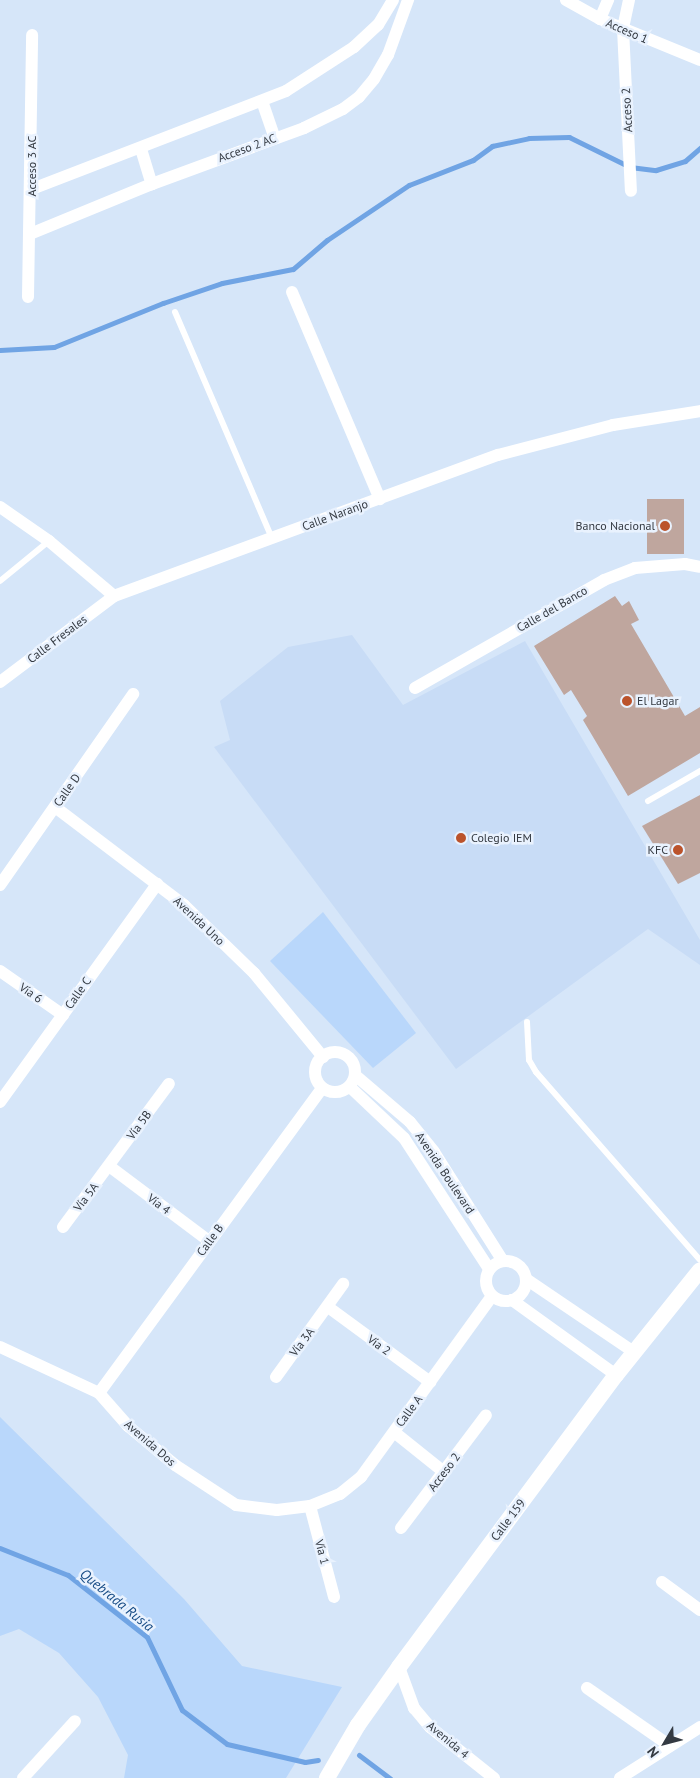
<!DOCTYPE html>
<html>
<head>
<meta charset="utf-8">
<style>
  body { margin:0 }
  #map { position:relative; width:700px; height:1778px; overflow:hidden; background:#d6e6f9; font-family:"PT Sans",sans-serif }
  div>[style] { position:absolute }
  .built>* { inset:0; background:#c8dcf6 }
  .green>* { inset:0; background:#b9d7fb }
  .stream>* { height:5px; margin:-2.5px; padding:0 2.5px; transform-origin:2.5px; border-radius:2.5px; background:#70a4e4 }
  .building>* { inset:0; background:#bfa69e; transform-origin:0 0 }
  .service>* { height:6px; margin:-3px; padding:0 3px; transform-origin:3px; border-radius:3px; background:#fff }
  .minor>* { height:12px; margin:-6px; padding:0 6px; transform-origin:6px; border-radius:6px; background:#fff }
  .minor>.ring { margin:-6px; padding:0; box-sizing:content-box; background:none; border:12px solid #fff; border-radius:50% }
  .tertiary>* { height:16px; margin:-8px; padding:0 8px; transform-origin:8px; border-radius:8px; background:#fff }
  .dots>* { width:14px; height:14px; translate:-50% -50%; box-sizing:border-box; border:2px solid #e9f2fe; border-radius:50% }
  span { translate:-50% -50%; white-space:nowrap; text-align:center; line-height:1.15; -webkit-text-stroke:5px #e9f2fe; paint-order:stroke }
  .street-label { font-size:12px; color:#343a42 }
  .poi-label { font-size:12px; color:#343a42 }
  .right { translate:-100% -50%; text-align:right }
  .left { translate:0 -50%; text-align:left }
  .water-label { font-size:14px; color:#164b85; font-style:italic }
  .north { position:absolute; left:640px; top:1718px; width:50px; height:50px; -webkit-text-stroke:4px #e9f2fe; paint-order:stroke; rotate:233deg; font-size:14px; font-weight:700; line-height:20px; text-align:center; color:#343a42 }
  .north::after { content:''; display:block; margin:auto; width:18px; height:22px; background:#343a42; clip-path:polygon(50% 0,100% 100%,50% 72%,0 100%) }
</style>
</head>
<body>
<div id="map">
  <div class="built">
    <i style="clip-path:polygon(352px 635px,403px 705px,525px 641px,700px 940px,700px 965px,648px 929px,456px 1069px,214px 747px,230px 740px,220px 701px,288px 647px)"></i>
  </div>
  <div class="green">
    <i style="clip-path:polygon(323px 912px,416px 1033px,373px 1068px,270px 961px)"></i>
    <i style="clip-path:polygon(0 1417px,184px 1599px,242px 1666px,342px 1687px,286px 1778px,124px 1778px,128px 1755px,98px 1697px,59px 1653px,19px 1629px,0 1636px)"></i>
  </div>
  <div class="stream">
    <i style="left:0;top:350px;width:54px;rotate:-3.2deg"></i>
    <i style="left:54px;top:347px;width:118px;rotate:-22deg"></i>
    <i style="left:163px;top:303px;width:62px;rotate:-18.7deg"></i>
    <i style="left:222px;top:283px;width:72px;rotate:-11.2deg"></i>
    <i style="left:293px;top:269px;width:45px;rotate:-40.5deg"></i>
    <i style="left:327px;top:240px;width:99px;rotate:-33.9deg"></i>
    <i style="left:409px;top:185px;width:69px;rotate:-21.3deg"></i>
    <i style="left:473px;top:160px;width:24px;rotate:-36deg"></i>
    <i style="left:492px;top:146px;width:38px;rotate:-12deg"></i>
    <i style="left:529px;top:138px;width:40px;rotate:-1.4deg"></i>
    <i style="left:569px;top:137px;width:68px;rotate:26.2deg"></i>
    <i style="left:630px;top:167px;width:26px;rotate:7deg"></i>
    <i style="left:656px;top:170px;width:30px;rotate:-17deg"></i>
    <i style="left:685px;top:161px;width:20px;rotate:-41deg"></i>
    <i style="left:0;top:1548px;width:73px;rotate:21.7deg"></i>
    <i style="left:68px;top:1575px;width:100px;rotate:38.1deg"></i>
    <i style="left:147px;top:1637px;width:81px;rotate:64.4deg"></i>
    <i style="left:182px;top:1710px;width:56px;rotate:37.1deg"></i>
    <i style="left:227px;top:1744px;width:80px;rotate:13deg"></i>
    <i style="left:305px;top:1762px;width:13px;rotate:-9deg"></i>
    <i style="left:359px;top:1755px;width:39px;rotate:37deg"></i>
  </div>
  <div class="building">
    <i style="left:647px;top:499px;width:37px;height:55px"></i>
    <i style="clip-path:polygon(615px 596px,622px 606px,629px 601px,639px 620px,631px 624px,685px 716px,700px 707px,700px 753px,628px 796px,583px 720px,587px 716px,571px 690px,564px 695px,534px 646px)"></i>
    <i style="clip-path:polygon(700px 795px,700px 873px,678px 884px,642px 826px)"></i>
  </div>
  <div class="service">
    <i style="left:175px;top:312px;width:246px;rotate:66.8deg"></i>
    <i style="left:0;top:581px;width:63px;rotate:-39.2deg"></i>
    <i style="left:648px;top:801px;width:60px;rotate:-30deg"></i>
    <i style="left:527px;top:1022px;width:38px;rotate:87deg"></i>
    <i style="left:529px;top:1060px;width:14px;rotate:60deg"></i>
    <i style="left:536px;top:1072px;width:249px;rotate:48.9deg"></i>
  </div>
  <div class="minor">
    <i style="left:566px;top:0;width:39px;rotate:29deg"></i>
    <i style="left:600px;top:19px;width:108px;rotate:22.3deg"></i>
    <i style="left:629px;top:0;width:30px;rotate:102deg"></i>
    <i style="left:623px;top:29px;width:162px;rotate:87.2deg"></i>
    <i style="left:600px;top:19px;width:21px;rotate:-67deg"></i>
    <i style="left:262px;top:101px;width:39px;rotate:71deg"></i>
    <i style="left:141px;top:149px;width:37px;rotate:73deg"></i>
    <i style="left:32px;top:189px;width:272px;rotate:-21.1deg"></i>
    <i style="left:286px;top:91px;width:81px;rotate:-32.9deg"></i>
    <i style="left:354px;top:47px;width:33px;rotate:-43deg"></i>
    <i style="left:378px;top:25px;width:29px;rotate:-59deg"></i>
    <i style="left:30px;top:234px;width:132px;rotate:-22.3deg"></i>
    <i style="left:152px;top:184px;width:162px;rotate:-20.2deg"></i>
    <i style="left:304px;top:128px;width:43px;rotate:-26deg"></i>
    <i style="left:343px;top:109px;width:20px;rotate:-37deg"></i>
    <i style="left:359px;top:97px;width:23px;rotate:-50deg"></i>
    <i style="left:374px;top:79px;width:28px;rotate:-60deg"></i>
    <i style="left:388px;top:55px;width:59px;rotate:-70deg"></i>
    <i style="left:292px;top:292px;width:225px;rotate:67deg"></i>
    <i style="left:28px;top:297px;width:262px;rotate:-89.1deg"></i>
    <i style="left:0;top:507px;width:60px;rotate:34.8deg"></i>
    <i style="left:49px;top:541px;width:85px;rotate:40.2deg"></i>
    <i style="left:0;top:682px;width:143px;rotate:-37deg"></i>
    <i style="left:114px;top:596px;width:409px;rotate:-20.2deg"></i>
    <i style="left:498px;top:455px;width:119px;rotate:-14.6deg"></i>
    <i style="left:613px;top:425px;width:88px;rotate:-9.1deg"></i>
    <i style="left:415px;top:688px;width:218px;rotate:-29.7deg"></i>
    <i style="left:604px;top:580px;width:33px;rotate:-21deg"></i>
    <i style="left:635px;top:568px;width:50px;rotate:-4.6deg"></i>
    <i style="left:685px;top:564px;width:15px;rotate:11deg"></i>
    <i style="left:55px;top:807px;width:162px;rotate:37.2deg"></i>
    <i style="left:184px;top:905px;width:98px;rotate:44.2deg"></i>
    <i style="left:254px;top:973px;width:109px;rotate:50.6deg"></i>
    <i style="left:0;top:885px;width:233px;rotate:-55.1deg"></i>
    <i style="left:0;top:971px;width:77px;rotate:34.9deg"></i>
    <i class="ring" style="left:315px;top:1052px;width:28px;height:28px"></i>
    <i style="left:355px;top:1075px;width:72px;rotate:40.5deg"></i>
    <i style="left:410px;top:1122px;width:38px;rotate:51deg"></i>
    <i style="left:434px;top:1152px;width:129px;rotate:57.7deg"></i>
    <i style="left:350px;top:1087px;width:74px;rotate:43.4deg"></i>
    <i style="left:404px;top:1138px;width:156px;rotate:57deg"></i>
    <i style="left:0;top:1102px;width:269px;rotate:-54.2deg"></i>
    <i style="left:109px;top:1166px;width:125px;rotate:36.9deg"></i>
    <i style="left:63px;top:1227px;width:178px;rotate:-53.5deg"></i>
    <i class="ring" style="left:486px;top:1261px;width:28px;height:28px"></i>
    <i style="left:526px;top:1279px;width:130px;rotate:34.1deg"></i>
    <i style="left:512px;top:1300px;width:128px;rotate:35.8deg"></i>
    <i style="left:328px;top:1307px;width:127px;rotate:36.3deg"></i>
    <i style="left:0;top:1347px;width:109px;rotate:24.9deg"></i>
    <i style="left:99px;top:1393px;width:44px;rotate:48.7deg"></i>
    <i style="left:128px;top:1426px;width:61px;rotate:39.7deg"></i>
    <i style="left:175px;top:1465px;width:73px;rotate:33.3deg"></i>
    <i style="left:236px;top:1505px;width:41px;rotate:7deg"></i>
    <i style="left:277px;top:1510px;width:33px;rotate:-7deg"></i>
    <i style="left:310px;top:1506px;width:32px;rotate:-22deg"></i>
    <i style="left:340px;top:1494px;width:27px;rotate:-39deg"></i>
    <i style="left:361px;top:1477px;width:223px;rotate:-54.1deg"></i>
    <i style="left:276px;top:1377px;width:115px;rotate:-54.2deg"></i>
    <i style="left:99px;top:1393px;width:378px;rotate:-53.8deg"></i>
    <i style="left:394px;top:1432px;width:64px;rotate:38.7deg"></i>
    <i style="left:310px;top:1506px;width:94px;rotate:75.2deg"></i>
    <i style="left:401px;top:1528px;width:141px;rotate:-53deg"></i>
    <i style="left:662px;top:1582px;width:47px;rotate:36.4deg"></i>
    <i style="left:399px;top:1667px;width:44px;rotate:69.9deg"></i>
    <i style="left:414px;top:1708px;width:25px;rotate:50deg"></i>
    <i style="left:430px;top:1727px;width:82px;rotate:38.6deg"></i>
    <i style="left:587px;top:1688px;width:101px;rotate:34.9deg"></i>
    <i style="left:23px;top:1778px;width:77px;rotate:-47.6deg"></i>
    <i style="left:620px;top:1778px;width:95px;rotate:-32.5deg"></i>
  </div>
  <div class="tertiary">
    <i style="left:327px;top:1778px;width:61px;rotate:-59.7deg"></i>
    <i style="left:358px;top:1725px;width:71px;rotate:-54.7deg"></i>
    <i style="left:399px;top:1667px;width:364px;rotate:-53.4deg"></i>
    <i style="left:616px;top:1375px;width:134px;rotate:-51.3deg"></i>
  </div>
  <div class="dots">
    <i style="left:665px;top:526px;background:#bb532c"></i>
    <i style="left:627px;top:701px;background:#bb532c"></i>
    <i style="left:461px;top:838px;background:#bb532c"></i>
    <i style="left:678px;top:850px;background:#bb532c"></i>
  </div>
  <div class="street-label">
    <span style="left:627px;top:31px;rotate:23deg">Acceso 1</span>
    <span style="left:627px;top:110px;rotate:-93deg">Acceso 2</span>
    <span style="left:247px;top:148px;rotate:-20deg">Acceso 2 AC</span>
    <span style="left:32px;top:166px;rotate:-90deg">Acceso 3 AC</span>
    <span style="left:335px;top:515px;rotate:-20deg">Calle Naranjo</span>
    <span style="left:552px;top:609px;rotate:-30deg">Calle del Banco</span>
    <span style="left:57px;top:639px;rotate:-37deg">Calle Fresales</span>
    <span style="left:67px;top:790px;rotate:-55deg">Calle D</span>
    <span style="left:199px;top:921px;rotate:43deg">Avenida Uno</span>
    <span style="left:31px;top:993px;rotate:35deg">Vía 6</span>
    <span style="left:78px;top:993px;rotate:-55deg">Calle C</span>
    <span style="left:139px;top:1125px;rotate:-54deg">Vía 5B</span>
    <span style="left:445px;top:1173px;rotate:56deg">Avenida Boulevard</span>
    <span style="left:86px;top:1197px;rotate:-53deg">Vía 5A</span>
    <span style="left:159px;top:1204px;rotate:37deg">Vía 4</span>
    <span style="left:210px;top:1240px;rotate:-54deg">Calle B</span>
    <span style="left:302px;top:1342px;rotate:-53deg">Vía 3A</span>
    <span style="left:379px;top:1345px;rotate:36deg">Vía 2</span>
    <span style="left:409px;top:1411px;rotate:-54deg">Calle A</span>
    <span style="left:150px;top:1443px;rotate:41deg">Avenida Dos</span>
    <span style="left:444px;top:1472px;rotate:-53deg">Acceso 2</span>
    <span style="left:508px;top:1520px;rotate:-53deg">Calle 159</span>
    <span style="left:322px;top:1552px;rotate:75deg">Vía 1</span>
    <span style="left:448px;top:1740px;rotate:40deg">Avenida 4</span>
  </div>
  <div class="poi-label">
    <span class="right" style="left:655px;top:526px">Banco Nacional</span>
    <span class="left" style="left:637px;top:701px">El Lagar</span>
    <span class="left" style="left:471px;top:838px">Colegio IEM</span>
    <span class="right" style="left:668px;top:850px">KFC</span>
  </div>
  <div class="water-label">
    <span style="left:117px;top:1600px;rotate:39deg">Quebrada Rusia</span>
  </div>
  <div class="north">N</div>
</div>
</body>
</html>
